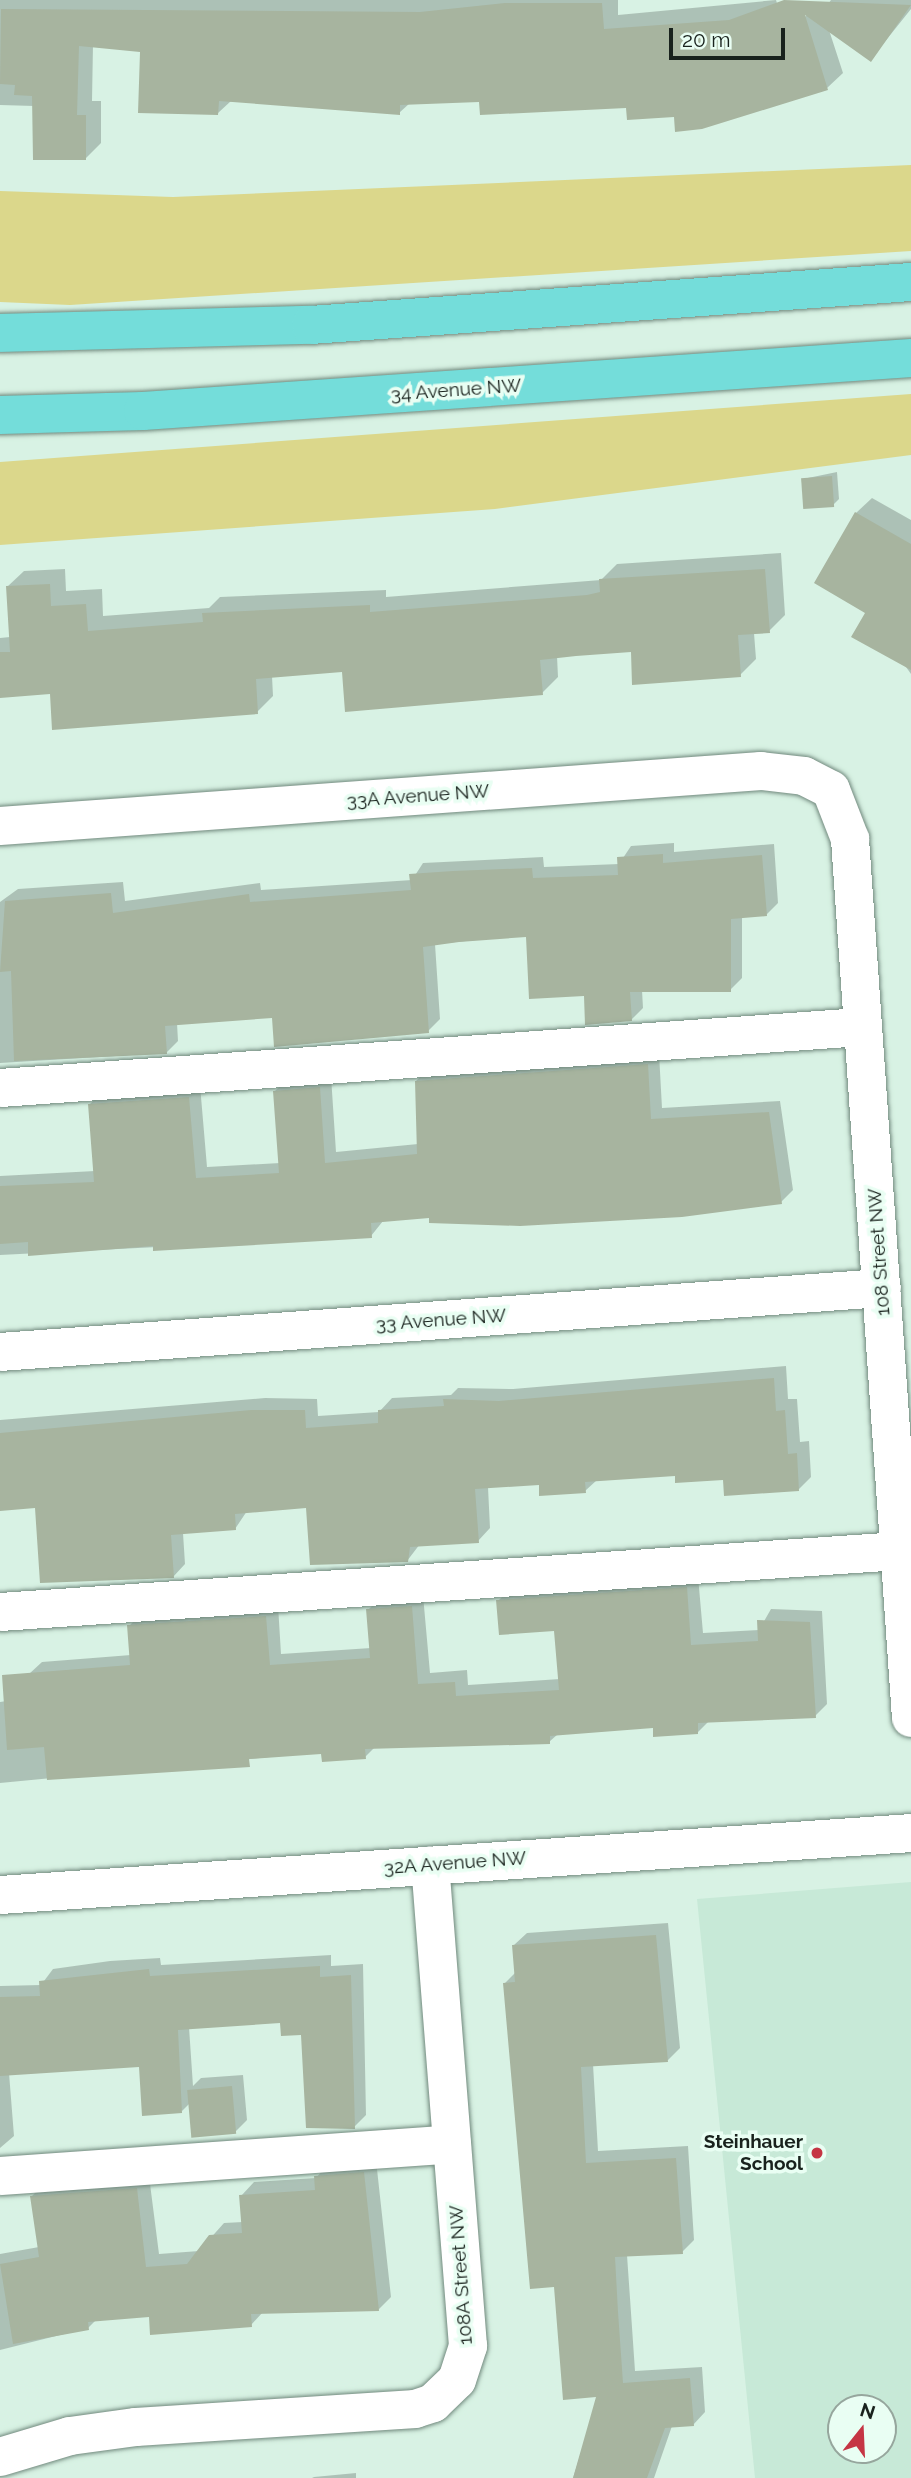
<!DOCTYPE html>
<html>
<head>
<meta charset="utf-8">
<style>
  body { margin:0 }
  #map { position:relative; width:911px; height:2478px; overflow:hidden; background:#d8f2e4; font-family:Raleway,sans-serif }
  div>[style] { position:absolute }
  .built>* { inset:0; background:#c7e9d7 }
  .green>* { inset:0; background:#dbd78b }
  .shadow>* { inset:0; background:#0003 }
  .building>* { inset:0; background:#a7b49f; transform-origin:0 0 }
  .roads { filter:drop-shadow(0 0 2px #71897d) drop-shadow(0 0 2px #71897d) }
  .minor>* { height:38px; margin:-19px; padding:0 19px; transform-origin:19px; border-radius:19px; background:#fff }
  .major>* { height:38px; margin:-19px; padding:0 19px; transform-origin:19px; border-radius:19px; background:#74ddda }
  .dots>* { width:19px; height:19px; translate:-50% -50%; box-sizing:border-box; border:4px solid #e9fef3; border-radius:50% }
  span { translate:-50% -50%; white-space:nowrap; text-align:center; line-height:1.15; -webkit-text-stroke:7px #e9fef3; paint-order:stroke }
  .street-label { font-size:19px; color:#19221d }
  .poi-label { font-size:19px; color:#19221d; font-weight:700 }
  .right { translate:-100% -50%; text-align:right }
  .north { position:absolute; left:827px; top:2394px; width:70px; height:70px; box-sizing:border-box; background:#e9fef3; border:2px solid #96a69d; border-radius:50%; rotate:18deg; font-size:19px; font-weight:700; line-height:28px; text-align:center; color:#19221d }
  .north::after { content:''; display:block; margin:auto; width:24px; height:32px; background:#c53544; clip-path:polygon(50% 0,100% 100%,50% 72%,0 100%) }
  .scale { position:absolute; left:669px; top:28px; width:116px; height:32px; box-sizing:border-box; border:4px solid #19221d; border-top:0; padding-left:9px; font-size:21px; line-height:24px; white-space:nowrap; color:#19221d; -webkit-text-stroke:5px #e9fef3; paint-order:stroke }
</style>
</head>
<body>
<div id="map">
  <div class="built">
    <i style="clip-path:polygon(evenodd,911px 1882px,911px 2478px,755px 2478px,697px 1899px,911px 1882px,841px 2408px,883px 2408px,883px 2450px,841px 2450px,841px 2408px)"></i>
  </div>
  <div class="green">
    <i style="clip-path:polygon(911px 165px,911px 251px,70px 305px,0 302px,0 191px,173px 197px)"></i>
    <i style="clip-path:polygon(911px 394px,911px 455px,495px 509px,0 545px,0 462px)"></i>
  </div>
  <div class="shadow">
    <i style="clip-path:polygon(0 0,618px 0,618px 15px,776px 0,783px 23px,823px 11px,831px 0,911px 0,911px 9px,871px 59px,829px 30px,843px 73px,827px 88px,677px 130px,676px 115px,627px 107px,480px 100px,410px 103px,399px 113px,231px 101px,218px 113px,142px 51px,93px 45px,92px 101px,101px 101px,101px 143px,86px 158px,34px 106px,0 105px)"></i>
    <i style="clip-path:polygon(837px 472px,839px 499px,833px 505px,803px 479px)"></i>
    <i style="clip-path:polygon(872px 498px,911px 520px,911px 674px,867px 612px,856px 513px)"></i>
    <i style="clip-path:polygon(781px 553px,785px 615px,769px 631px,754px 633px,756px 659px,740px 675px,632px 651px,557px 656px,558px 677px,542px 693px,344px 670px,272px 676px,273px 696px,257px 712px,52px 692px,0 696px,0 638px,10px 637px,7px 587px,24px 571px,65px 569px,66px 591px,102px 589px,103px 616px,209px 608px,220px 597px,386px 590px,386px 597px,601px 580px,617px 564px)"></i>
    <i style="clip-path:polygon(674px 843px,674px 852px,774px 844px,778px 903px,766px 915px,742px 917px,742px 978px,730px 990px,642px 990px,643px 1008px,631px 1020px,585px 994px,528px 935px,435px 944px,440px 1019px,428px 1031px,273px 1016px,177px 1023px,178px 1041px,166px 1053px,0 1063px,0 902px,18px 889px,123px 882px,125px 901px,260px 883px,261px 890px,412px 880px,423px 863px,543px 857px,544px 867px,619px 864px,631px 846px)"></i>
    <i style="clip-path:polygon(659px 1053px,662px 1108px,780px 1101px,793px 1190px,781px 1202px,430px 1217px,383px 1221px,371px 1236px,0 1255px,0 1176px,95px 1171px,90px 1104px,102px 1092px,200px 1085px,207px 1167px,280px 1163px,275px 1091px,287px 1079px,331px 1076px,336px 1152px,418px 1144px,416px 1081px,428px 1069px)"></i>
    <i style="clip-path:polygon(786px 1366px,788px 1399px,797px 1399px,800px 1442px,809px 1441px,811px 1477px,799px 1489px,676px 1474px,597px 1480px,585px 1491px,540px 1483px,488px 1487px,490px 1528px,478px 1541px,420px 1544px,407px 1561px,308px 1507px,247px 1511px,235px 1529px,183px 1533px,185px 1564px,173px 1577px,37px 1506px,0 1510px,0 1420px,265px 1398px,317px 1399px,318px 1416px,379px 1412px,392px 1398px,451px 1395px,458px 1388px,513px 1389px)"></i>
    <i style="clip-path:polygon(698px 1576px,703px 1633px,759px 1630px,771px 1609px,822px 1611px,827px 1704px,815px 1716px,709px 1721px,698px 1732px,655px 1727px,558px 1734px,549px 1742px,375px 1747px,365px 1757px,323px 1752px,0 1783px,0 1702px,32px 1697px,29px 1674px,42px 1662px,131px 1655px,129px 1626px,141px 1614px,278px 1605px,281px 1654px,371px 1648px,368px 1610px,380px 1598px,423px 1595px,430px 1673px,467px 1670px,468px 1685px,560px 1679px,556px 1629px,498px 1601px,510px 1589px)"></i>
    <i style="clip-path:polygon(668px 1923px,680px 2048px,668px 2060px,593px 2064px,598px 2151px,688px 2146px,694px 2240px,682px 2252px,627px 2255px,630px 2298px,635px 2371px,702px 2367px,705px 2412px,693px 2425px,672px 2426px,654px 2478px,573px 2478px,599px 2395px,556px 2285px,504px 1984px,516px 1972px,514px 1945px,527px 1933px)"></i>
    <i style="clip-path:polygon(331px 1955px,331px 1966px,363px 1964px,366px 2115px,354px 2127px,302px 2033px,282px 2021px,189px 2027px,193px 2086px,201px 2078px,243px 2075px,247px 2120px,235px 2132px,190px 2103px,182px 2111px,141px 2065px,9px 2073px,14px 2136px,0 2148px,0 1986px,41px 1985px,53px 1969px,110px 1961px,160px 1958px,161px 1965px)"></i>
    <i style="clip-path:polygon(376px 2160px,391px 2297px,378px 2310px,263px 2312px,251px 2325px,150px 2315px,97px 2319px,88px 2328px,0 2350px,0 2254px,39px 2247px,32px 2196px,45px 2183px,149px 2176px,159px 2254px,199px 2251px,224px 2223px,243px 2222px,241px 2196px,254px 2182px,316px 2178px,329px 2163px)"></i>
    <i style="clip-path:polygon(356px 2473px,356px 2478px,312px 2478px,314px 2477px)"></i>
  </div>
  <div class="building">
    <i style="clip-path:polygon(784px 0,911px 5px,871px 62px,805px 15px,828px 90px,702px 129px,675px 132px,674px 117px,627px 120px,626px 108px,480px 115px,479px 102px,400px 105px,400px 115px,219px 101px,218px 115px,138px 113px,140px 52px,79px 46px,77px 115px,86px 115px,86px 160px,33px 160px,32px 96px,14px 95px,15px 85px,0 84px,1px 9px,420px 12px,505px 3px,602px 3px,604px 29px,729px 20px)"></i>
    <i style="left:832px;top:476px;width:31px;height:31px;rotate:86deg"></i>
    <i style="clip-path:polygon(855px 512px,911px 544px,911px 670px,851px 637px,865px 613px,814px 583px)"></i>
    <i style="clip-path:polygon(765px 569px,770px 633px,738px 635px,741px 677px,632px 685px,631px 652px,576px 656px,540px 660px,543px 695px,345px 712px,342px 672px,256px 679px,258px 714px,52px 730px,50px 694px,0 698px,0 652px,10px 652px,6px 586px,50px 584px,51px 606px,86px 604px,88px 631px,203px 622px,202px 613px,370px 605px,370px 612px,587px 595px,600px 592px,599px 579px)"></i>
    <i style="clip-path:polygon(663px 854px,663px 863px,762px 855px,767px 916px,731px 919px,731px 992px,630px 992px,632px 1021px,585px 1025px,584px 996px,529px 999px,526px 937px,459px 942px,423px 947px,429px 1033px,274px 1047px,272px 1018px,165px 1026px,167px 1054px,14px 1061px,11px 971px,0 972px,5px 901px,111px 893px,113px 913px,249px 894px,250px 902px,411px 890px,409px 874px,453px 871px,532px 868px,533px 878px,618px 875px,617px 857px)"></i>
    <i style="clip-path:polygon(648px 1064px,651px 1119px,769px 1112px,782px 1204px,682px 1217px,520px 1226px,429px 1223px,429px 1218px,371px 1223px,372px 1238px,153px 1251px,153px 1246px,28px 1256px,28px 1242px,0 1244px,0 1186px,94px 1182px,88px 1104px,189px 1097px,196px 1178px,279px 1173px,273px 1091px,320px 1087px,325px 1163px,417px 1154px,415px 1081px)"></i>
    <i style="clip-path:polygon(774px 1378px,776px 1411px,785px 1410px,788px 1454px,797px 1453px,799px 1491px,724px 1496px,723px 1480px,675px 1483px,675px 1476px,585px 1482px,586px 1493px,539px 1496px,539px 1485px,475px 1489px,479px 1543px,410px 1547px,408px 1562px,310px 1565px,306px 1508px,235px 1514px,236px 1530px,171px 1535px,174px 1578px,40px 1583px,35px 1508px,0 1511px,0 1433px,251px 1410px,305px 1410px,306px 1428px,378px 1423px,378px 1410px,444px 1406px,443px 1399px,499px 1401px)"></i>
    <i style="clip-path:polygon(687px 1587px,691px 1645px,758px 1641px,757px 1620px,810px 1622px,816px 1718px,698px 1723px,698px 1734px,653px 1737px,653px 1728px,550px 1736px,550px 1744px,365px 1749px,366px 1759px,322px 1762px,321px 1754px,249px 1759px,250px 1767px,47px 1780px,44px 1747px,7px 1750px,2px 1675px,130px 1665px,127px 1625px,266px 1616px,270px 1665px,370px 1658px,366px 1609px,412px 1606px,418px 1684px,455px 1682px,456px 1696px,559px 1690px,554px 1631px,499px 1635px,496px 1600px)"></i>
    <i style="clip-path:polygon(656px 1935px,668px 2062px,581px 2067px,586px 2163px,676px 2158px,683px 2254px,615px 2257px,618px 2312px,623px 2383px,690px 2378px,694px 2426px,665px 2428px,647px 2478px,573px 2478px,596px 2397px,563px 2400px,554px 2287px,530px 2289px,503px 1983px,515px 1982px,512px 1945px)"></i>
    <i style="clip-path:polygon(320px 1966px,320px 1977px,351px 1975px,355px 2129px,306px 2128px,301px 2035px,281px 2036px,280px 2023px,178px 2030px,182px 2113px,142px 2116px,139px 2067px,0 2076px,0 1997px,40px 1996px,39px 1981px,149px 1969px,150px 1976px)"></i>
    <i style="left:232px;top:2086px;width:48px;height:45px;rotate:85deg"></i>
    <i style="clip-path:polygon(364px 2172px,379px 2311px,251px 2314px,252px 2327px,150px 2335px,149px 2317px,88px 2322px,89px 2330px,13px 2344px,0 2264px,39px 2257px,30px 2196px,137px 2188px,146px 2267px,187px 2264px,209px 2235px,242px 2233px,239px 2195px,315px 2190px,314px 2176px)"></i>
  </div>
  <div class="roads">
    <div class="minor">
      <i style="left:0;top:826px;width:763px;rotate:-4.13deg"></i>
      <i style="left:761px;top:771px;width:43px;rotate:6.6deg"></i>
      <i style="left:804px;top:776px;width:30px;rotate:27deg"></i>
      <i style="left:831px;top:790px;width:53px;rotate:68.8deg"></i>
      <i style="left:850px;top:839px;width:881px;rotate:86.03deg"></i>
      <i style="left:0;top:1088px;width:864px;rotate:-4.05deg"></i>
      <i style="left:0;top:1352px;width:884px;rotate:-4.15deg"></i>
      <i style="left:0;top:1612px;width:901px;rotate:-3.88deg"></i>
      <i style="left:0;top:1895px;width:913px;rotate:-3.89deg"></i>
      <i style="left:0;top:2176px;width:453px;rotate:-4deg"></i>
      <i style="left:0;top:2457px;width:73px;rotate:-16.7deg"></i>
      <i style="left:70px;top:2436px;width:67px;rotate:-7.8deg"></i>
      <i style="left:136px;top:2427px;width:280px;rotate:-3.7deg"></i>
      <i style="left:415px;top:2409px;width:19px;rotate:-18deg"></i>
      <i style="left:433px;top:2403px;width:33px;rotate:-44deg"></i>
      <i style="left:457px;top:2380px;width:36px;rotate:-72deg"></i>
      <i style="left:468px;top:2346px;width:482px;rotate:-94.5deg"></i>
    </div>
    <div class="major">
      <i style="left:0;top:333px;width:311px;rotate:-1.5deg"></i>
      <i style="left:311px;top:325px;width:602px;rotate:-4.1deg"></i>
      <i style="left:0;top:415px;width:143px;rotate:-1.6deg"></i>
      <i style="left:143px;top:411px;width:770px;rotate:-3.95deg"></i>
    </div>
  </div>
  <div class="dots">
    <i style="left:817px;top:2153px;background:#c53544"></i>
  </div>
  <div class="street-label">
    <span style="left:456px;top:390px;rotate:-4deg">34 Avenue NW</span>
    <span style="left:418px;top:796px;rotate:-4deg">33A Avenue NW</span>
    <span style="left:879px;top:1252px;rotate:-94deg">108 Street NW</span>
    <span style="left:441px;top:1320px;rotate:-4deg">33 Avenue NW</span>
    <span style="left:455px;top:1863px;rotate:-4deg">32A Avenue NW</span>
    <span style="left:461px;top:2275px;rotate:-94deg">108A Street NW</span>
  </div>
  <div class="poi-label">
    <span class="right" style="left:803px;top:2153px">Steinhauer<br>School</span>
  </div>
  <div class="north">N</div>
  <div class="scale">20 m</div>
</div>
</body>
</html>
